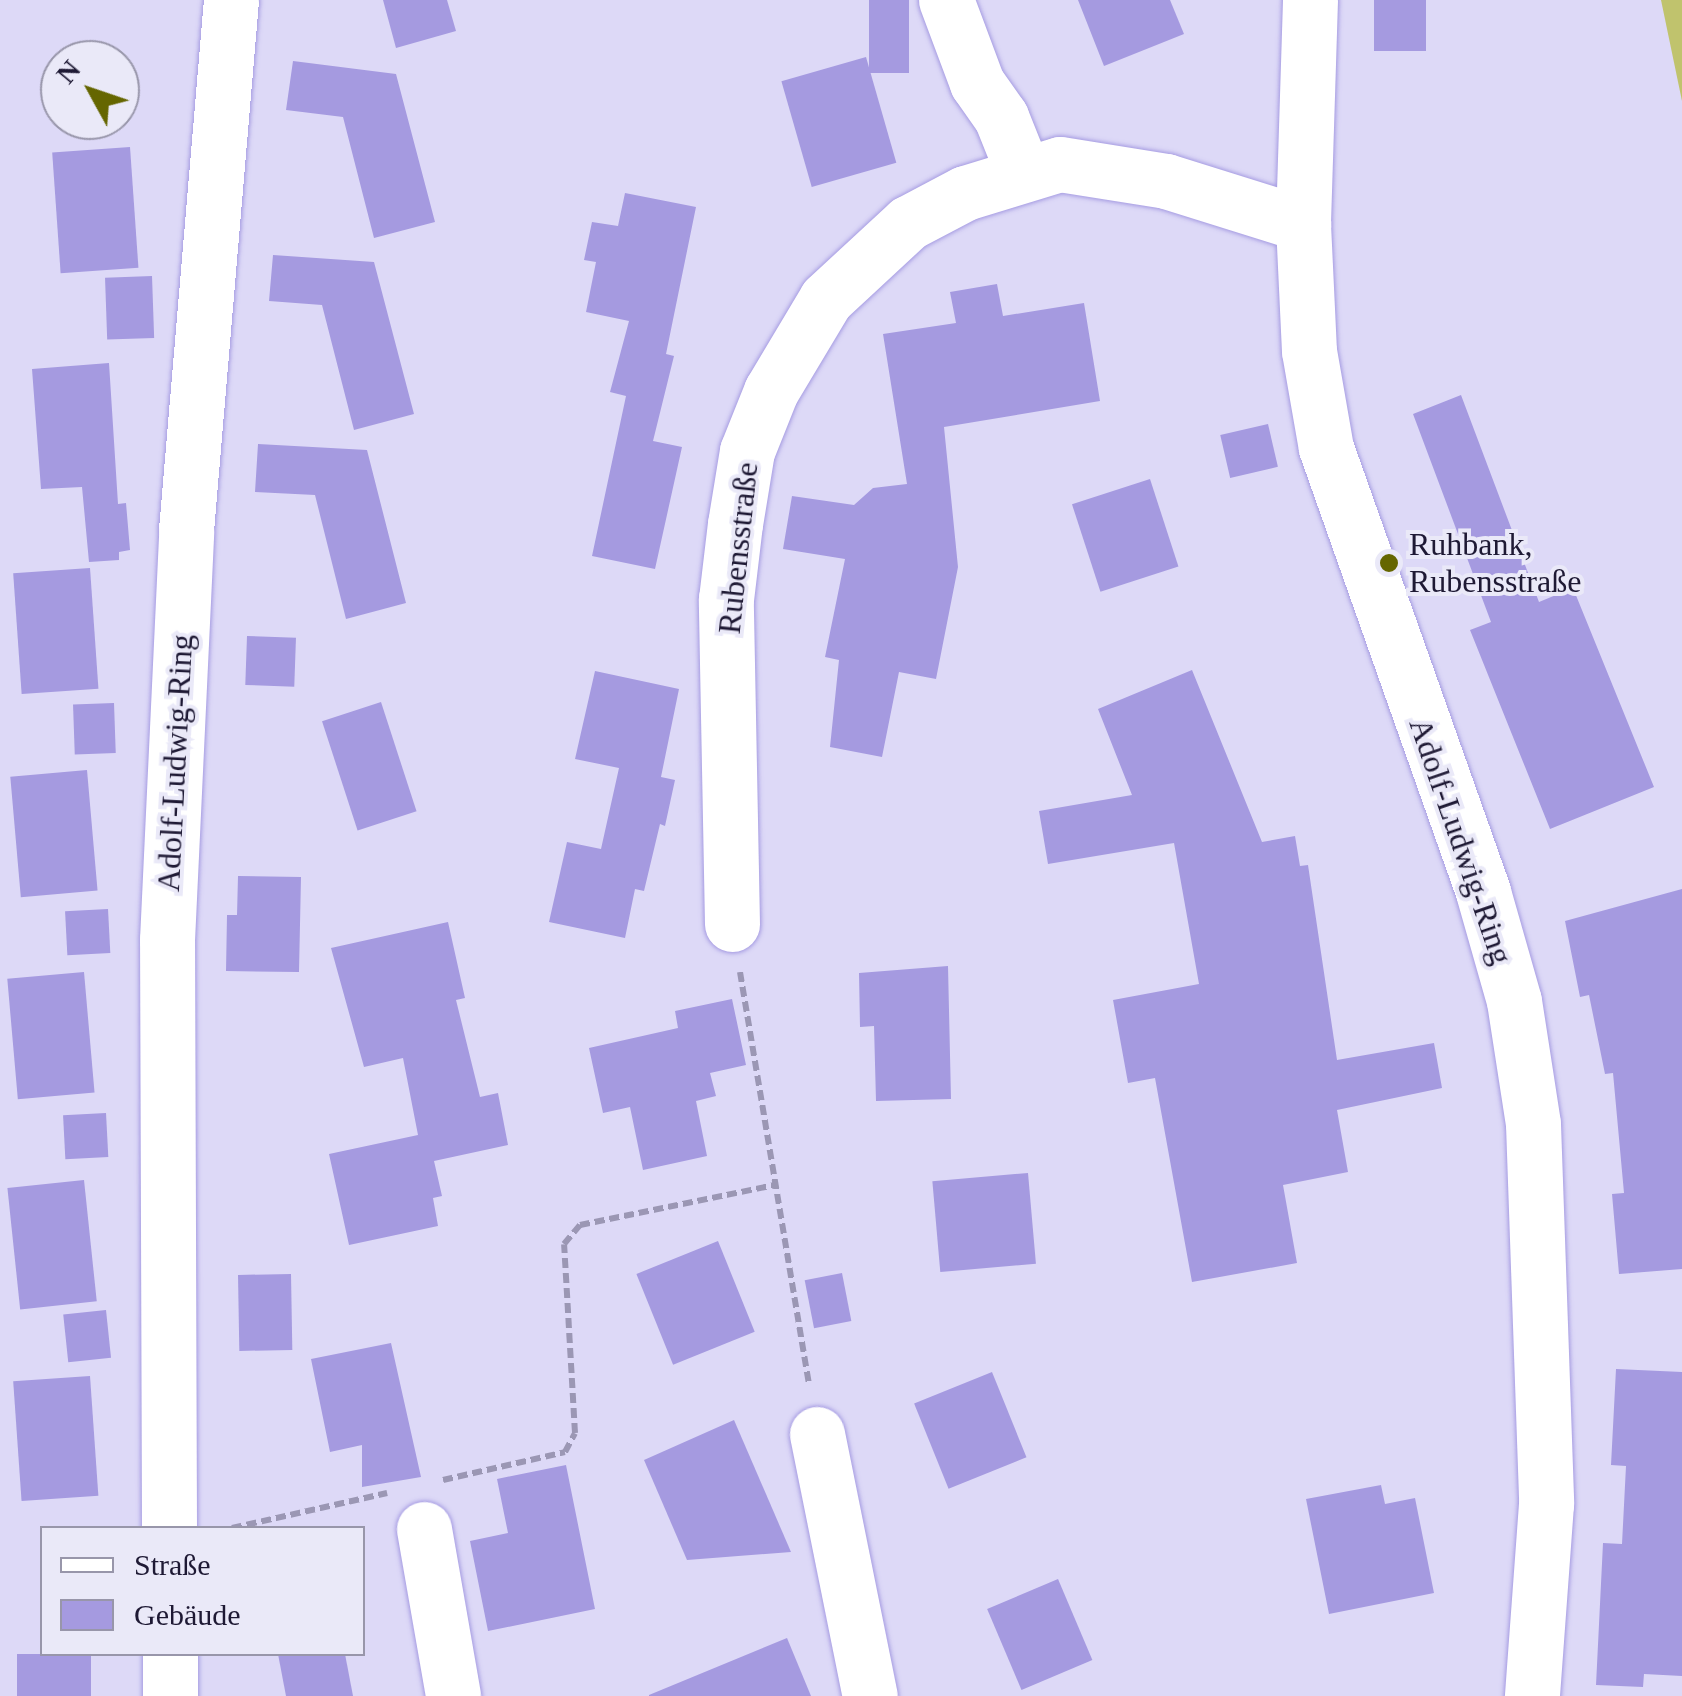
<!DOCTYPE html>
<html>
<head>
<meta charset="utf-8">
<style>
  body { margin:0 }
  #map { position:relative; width:1682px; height:1696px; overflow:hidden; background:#ddd9f7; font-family:Georgia,serif }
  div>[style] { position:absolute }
  .green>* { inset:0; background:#c0c36d }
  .building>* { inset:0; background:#a59ae0; transform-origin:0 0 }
  .path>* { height:6px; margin-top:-3px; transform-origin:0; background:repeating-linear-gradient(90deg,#9b97b4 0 10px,transparent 0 15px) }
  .roads { filter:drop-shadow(0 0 2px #a69ce2) drop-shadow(0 0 2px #a69ce2) }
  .minor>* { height:55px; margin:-27.5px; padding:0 27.5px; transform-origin:27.5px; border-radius:27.5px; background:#fff }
  .dots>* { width:28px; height:28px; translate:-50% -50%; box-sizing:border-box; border:5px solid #eae9f8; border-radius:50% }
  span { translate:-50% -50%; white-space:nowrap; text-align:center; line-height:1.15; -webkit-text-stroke:8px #eae9f8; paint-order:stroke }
  .poi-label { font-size:32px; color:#1e1934 }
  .left { translate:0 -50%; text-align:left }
  .street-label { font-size:32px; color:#1e1934 }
  .legend { position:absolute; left:40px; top:1526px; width:325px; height:130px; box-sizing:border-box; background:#eae9f8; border:2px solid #9896aa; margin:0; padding:12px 18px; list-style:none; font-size:30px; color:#1e1934 }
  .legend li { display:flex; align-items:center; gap:20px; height:50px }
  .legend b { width:50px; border:2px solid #9896aa }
  .north { position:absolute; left:40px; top:40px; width:100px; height:100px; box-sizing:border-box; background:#eae9f8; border:2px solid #9896aa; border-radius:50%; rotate:310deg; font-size:28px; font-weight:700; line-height:40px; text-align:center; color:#1e1934 }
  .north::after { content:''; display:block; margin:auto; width:35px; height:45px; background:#656600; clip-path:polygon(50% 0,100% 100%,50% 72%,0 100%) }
</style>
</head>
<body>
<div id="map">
  <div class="green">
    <i style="clip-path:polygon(1661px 0,1682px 0,1682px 101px)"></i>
  </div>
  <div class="building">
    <i style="clip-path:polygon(383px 0,447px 0,456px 31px,396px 48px)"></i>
    <i style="left:869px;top:0;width:40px;height:73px"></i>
    <i style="clip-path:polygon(1078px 0,1170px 0,1184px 34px,1104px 66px)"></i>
    <i style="left:1374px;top:0;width:52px;height:51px"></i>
    <i style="left:866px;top:57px;width:110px;height:88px;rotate:74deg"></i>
    <i style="clip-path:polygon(293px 61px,396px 74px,435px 222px,374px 238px,343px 117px,286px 110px)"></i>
    <i style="left:130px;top:147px;width:121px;height:78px;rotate:86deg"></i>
    <i style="clip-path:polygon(625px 193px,696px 207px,666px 354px,674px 356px,653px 441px,682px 447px,655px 569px,592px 556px,626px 396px,610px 392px,629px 321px,586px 312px,596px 262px,584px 260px,592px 222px,618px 226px)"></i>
    <i style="clip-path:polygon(273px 255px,374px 262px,414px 414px,354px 430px,322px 305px,269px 301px)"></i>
    <i style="left:152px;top:276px;width:62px;height:47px;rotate:88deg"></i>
    <i style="clip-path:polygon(997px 284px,1003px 316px,1084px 303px,1100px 401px,944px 427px,958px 567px,936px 679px,899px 672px,882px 757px,830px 747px,839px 660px,825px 657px,845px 559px,783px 549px,792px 496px,854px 505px,873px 488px,907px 484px,883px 334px,956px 323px,950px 292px)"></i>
    <i style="clip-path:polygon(109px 363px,118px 504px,126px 503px,130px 550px,119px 552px,119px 560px,89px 562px,82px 487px,41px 489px,32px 369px)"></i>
    <i style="clip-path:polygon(1461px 395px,1539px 602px,1573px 588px,1654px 787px,1550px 829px,1470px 630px,1491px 622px,1413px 414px)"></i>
    <i style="left:1268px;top:424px;width:44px;height:49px;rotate:77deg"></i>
    <i style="clip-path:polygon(258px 444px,367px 450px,406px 603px,346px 619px,315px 495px,255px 492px)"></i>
    <i style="left:1150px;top:479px;width:92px;height:82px;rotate:72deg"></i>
    <i style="left:90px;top:568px;width:121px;height:77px;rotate:86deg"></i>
    <i style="left:247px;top:636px;width:49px;height:49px;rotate:2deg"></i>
    <i style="clip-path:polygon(1192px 670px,1262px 842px,1295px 836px,1300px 866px,1308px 865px,1337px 1060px,1434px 1043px,1442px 1088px,1337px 1110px,1348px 1172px,1283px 1185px,1297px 1263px,1192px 1282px,1155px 1078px,1128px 1083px,1113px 1000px,1199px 984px,1174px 843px,1048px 864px,1039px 811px,1132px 795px,1098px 709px)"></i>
    <i style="clip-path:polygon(595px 671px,679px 689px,661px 777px,675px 780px,665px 826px,660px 824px,644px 891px,635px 889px,625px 938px,549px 922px,567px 842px,601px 849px,619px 768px,575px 759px)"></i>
    <i style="left:381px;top:702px;width:115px;height:62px;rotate:72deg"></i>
    <i style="left:114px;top:703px;width:50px;height:41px;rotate:88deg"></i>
    <i style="left:87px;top:770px;width:121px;height:77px;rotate:85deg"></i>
    <i style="clip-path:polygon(238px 876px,301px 877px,299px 972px,226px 971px,227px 915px,237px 915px)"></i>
    <i style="clip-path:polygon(1682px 889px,1682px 1269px,1619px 1274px,1612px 1194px,1624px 1193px,1613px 1073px,1605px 1074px,1589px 995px,1580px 997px,1565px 921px)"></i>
    <i style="left:108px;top:909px;width:44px;height:43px;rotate:87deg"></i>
    <i style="clip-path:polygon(448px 922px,465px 998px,456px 1000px,480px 1097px,498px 1093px,508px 1145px,434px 1161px,442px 1196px,433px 1198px,438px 1226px,349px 1245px,329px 1154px,418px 1135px,403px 1058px,364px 1067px,331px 948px)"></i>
    <i style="clip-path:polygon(948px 966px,951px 1099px,876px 1101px,874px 1026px,860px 1027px,859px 973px)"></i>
    <i style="left:84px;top:972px;width:121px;height:77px;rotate:85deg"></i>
    <i style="clip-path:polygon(732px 999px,746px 1065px,710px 1073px,716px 1096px,696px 1101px,707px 1156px,643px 1170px,630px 1107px,603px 1113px,589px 1048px,678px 1028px,675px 1011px)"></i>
    <i style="left:106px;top:1113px;width:44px;height:43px;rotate:87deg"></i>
    <i style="left:1028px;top:1173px;width:91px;height:96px;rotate:85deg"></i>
    <i style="left:84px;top:1180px;width:122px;height:77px;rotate:84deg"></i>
    <i style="left:718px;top:1241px;width:98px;height:88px;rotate:68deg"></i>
    <i style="left:842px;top:1273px;width:49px;height:38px;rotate:79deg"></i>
    <i style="left:291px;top:1274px;width:76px;height:53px;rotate:89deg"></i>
    <i style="left:106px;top:1310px;width:48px;height:43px;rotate:84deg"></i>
    <i style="clip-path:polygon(391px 1343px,421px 1477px,362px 1487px,362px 1445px,330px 1452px,311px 1359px)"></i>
    <i style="clip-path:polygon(1616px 1369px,1682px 1372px,1682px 1676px,1644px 1674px,1643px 1687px,1596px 1685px,1603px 1543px,1622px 1544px,1626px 1466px,1611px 1465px)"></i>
    <i style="left:992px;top:1372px;width:92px;height:84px;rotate:68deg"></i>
    <i style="left:90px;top:1376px;width:120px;height:77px;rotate:86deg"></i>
    <i style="clip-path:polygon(734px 1420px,791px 1552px,687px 1560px,644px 1460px)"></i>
    <i style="clip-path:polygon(566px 1465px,595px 1609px,488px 1631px,470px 1541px,508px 1533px,497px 1479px)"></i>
    <i style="clip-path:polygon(1381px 1485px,1385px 1504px,1415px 1498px,1434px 1593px,1329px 1614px,1306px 1499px)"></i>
    <i style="left:1058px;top:1579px;width:88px;height:77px;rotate:67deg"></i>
    <i style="clip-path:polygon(787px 1638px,811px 1696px,649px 1696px,649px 1695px)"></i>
    <i style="left:17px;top:1654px;width:74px;height:42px"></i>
    <i style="clip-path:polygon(278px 1654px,345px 1654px,353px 1696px,286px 1696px)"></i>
  </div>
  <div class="path">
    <i style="left:740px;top:972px;width:418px;rotate:80.5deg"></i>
    <i style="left:443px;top:1480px;width:125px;rotate:-12.9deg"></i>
    <i style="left:565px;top:1452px;width:21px;rotate:-62deg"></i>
    <i style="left:575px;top:1433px;width:189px;rotate:-93.3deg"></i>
    <i style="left:564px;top:1244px;width:25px;rotate:-50deg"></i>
    <i style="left:580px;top:1225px;width:199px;rotate:-11.6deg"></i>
    <i style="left:232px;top:1528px;width:159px;rotate:-12.7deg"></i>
  </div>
  <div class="roads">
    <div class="minor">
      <i style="left:946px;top:0;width:89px;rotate:69.5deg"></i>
      <i style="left:977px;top:83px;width:42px;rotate:54.8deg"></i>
      <i style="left:1001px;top:117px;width:59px;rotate:68.2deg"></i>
      <i style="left:1310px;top:0;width:224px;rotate:91.8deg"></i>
      <i style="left:1303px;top:224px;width:127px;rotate:87.3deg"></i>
      <i style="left:1309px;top:351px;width:98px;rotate:80.1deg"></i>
      <i style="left:1326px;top:448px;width:471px;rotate:70.5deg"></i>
      <i style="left:1483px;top:892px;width:113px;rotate:74.1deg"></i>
      <i style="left:1514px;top:1001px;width:124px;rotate:81.2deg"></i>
      <i style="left:1533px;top:1124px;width:380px;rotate:88deg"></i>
      <i style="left:1546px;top:1504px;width:193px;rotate:94.2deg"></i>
      <i style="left:732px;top:924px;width:325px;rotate:-91.1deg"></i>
      <i style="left:726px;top:599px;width:76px;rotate:-83.2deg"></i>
      <i style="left:735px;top:524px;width:74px;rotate:-80.7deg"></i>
      <i style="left:747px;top:451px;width:65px;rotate:-68.2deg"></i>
      <i style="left:771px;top:391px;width:107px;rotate:-59.1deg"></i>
      <i style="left:826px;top:299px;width:112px;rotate:-42.8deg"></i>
      <i style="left:908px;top:223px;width:64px;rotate:-27.8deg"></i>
      <i style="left:965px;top:193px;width:99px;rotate:-17deg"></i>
      <i style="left:1060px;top:164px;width:107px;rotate:9.1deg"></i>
      <i style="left:1166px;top:181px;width:144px;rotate:17.4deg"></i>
      <i style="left:817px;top:1434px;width:267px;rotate:78.6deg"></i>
      <i style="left:169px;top:1528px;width:588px;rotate:-90.19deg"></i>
      <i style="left:167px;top:940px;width:410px;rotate:-87.3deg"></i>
      <i style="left:186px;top:530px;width:532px;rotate:-85.15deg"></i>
      <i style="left:424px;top:1529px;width:169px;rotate:80.1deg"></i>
      <i style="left:170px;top:1654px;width:42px;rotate:90deg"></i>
    </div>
  </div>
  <div class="dots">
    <i style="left:1389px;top:563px;background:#656600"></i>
  </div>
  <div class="poi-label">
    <span class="left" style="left:1409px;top:563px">Ruhbank,<br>Rubensstraße</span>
  </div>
  <div class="street-label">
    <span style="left:738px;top:548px;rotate:-84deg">Rubensstraße</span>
    <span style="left:175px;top:763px;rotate:-87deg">Adolf-Ludwig-Ring</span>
    <span style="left:1461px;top:841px;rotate:71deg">Adolf-Ludwig-Ring</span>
  </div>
  <ul class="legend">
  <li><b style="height:12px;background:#fff"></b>Straße</li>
  <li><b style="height:28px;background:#a59ae0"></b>Gebäude</li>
  </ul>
  <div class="north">N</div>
</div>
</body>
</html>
